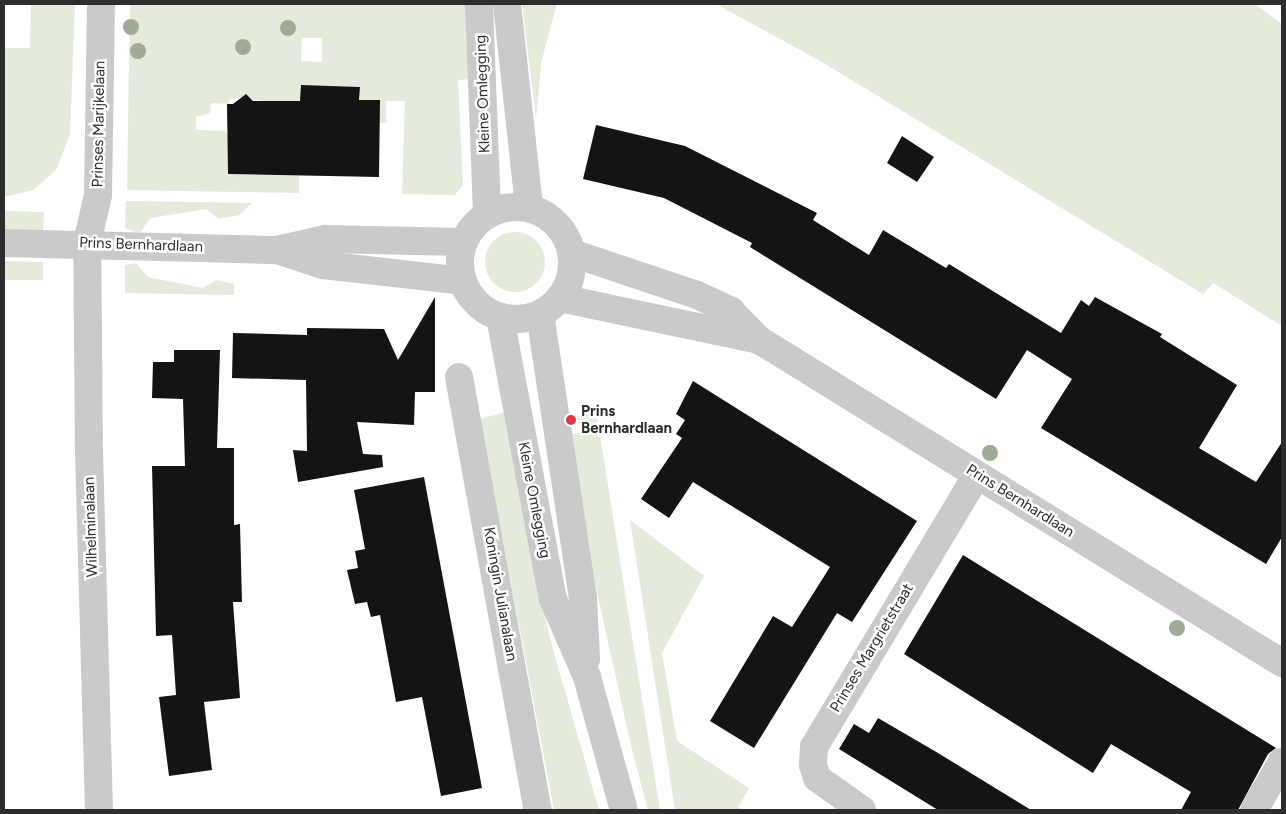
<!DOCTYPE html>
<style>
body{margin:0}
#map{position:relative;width:1286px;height:814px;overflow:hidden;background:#fff;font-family:Figtree,sans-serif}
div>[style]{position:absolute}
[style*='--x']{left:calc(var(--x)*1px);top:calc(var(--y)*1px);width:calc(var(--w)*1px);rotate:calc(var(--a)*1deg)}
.green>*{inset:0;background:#e4eadc}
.round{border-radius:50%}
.building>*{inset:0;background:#141414}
.minor>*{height:28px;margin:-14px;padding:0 14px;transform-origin:14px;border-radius:14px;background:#cacaca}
.minor>.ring{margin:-14px;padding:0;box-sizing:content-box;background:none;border:28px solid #cacaca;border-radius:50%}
.trees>*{width:16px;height:16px;margin:-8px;border-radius:50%;background:#9fab94}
.dots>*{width:14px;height:14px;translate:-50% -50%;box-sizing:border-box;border:2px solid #fff;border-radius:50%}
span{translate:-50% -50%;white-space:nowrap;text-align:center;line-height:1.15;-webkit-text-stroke:5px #fff;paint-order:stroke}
.street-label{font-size:15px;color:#2d2d2d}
.poi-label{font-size:15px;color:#2d2d2d;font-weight:700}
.left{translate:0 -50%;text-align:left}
.frame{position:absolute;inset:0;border:5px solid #2d2d2d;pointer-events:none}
</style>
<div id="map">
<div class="green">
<i style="clip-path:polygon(31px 4px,75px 4px,70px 134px,57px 168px,44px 181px,33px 190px,4px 197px,5px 48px,30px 48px)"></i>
<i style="clip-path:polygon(evenodd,130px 4px,466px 4px,470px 79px,458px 80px,463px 185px,455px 195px,402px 194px,405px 101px,386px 101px,386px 123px,310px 122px,308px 176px,299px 175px,299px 193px,127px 190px,130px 4px,302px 38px,322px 38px,322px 62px,301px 61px,302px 38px,130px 4px,333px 86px,360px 87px,359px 108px,333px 86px,130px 4px,242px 97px,261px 101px,263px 175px,228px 174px,228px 134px,225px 131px,196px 130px,196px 117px,210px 113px,211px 103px,229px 104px,229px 100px,242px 97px)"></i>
<i style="clip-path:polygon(522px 4px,557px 4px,541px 63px,536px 119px)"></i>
<i style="clip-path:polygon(716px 4px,1255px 4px,1282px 24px,1282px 326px,1213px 283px,1203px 294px,822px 62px)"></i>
<i style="clip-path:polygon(126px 201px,252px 203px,239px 215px,219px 219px,206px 209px,150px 218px,141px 232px,136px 232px,125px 228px)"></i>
<i style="clip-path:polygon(4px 211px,44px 212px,43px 231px,4px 230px)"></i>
<i class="round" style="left:485px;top:232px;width:60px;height:60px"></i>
<i style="clip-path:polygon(4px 261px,43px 262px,43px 280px,4px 280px)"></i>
<i style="clip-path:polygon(136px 263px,148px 277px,203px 288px,217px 280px,234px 284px,234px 295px,125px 293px,125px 265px)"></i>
<i style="clip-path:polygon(596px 410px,630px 624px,660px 810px,648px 810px,632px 750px,585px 538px,567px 435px,580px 432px,577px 416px)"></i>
<i style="clip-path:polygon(509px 411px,549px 635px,599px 810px,554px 810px,480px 419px)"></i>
<i style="clip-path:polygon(630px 520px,704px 576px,662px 653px,677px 741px,749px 788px,738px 807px,743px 810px,675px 810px)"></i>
</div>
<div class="building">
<i style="clip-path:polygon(301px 85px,360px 87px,359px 100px,380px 100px,379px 177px,228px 174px,227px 104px,233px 104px,246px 94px,253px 101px,300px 101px)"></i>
<i style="clip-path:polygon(596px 125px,685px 146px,817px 213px,813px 220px,869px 255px,883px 230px,946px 268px,949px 264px,1061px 333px,1081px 300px,1089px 306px,1095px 297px,1162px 334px,1160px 337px,1237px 385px,1199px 448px,1256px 482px,1282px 442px,1282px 537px,1266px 564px,1041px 428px,1072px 379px,1027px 350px,996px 399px,750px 247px,752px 243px,664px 198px,583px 179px)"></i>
<i style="clip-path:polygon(902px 136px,934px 157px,917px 182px,887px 163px)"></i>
<i style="clip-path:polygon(435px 297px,435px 392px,415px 392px,414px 425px,357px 422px,363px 454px,382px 455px,383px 467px,298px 482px,293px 450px,307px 451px,306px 380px,232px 378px,233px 333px,307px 335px,307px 328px,384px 329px,398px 360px)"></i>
<i style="clip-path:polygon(174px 350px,220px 350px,217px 448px,234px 448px,234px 525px,240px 524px,242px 602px,233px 602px,240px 698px,204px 702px,212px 770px,169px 776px,159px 697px,176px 695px,172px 635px,156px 636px,152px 466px,185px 466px,183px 399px,152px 398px,153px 362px,174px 362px)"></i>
<i style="clip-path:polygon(693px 381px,917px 521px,852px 622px,837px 613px,754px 748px,710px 721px,773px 616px,792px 627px,830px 567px,693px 482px,669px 518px,641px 499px,682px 438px,676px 434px,685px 420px,676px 414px)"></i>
<i style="clip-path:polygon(424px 477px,482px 788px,441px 796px,422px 697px,396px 702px,380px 615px,371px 617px,367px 602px,355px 604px,347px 570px,358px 568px,355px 551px,365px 549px,354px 490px)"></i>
<i style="clip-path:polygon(963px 555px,1276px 748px,1268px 754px,1238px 810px,1181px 810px,1191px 792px,1111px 744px,1093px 773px,904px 654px)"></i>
<i style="clip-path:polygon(878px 718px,938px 753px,1031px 810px,938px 810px,839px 749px,854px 724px,869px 733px)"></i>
</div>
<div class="minor">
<i style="--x:479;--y:4;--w:210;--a:87.8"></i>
<i style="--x:507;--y:4;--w:205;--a:83.8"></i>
<i class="ring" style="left:460px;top:207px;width:84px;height:84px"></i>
<i style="--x:4;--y:243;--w:273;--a:1.5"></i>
<i style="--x:277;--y:250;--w:50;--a:-12.7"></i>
<i style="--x:326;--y:239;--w:137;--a:1.3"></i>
<i style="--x:277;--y:250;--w:48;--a:18.1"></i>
<i style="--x:323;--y:265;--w:141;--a:6.5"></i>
<i style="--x:572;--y:253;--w:132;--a:18.6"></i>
<i style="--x:697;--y:295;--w:38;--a:25"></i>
<i style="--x:731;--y:311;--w:40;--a:46"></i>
<i style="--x:759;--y:340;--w:615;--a:31.7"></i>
<i style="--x:560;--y:298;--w:203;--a:11.9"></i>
<i style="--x:540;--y:314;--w:286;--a:81.4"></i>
<i style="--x:583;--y:597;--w:62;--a:87.2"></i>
<i style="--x:500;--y:317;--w:287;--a:79.4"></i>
<i style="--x:553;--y:599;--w:85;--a:66.4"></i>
<i style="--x:587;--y:677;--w:138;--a:74.5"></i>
<i style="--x:459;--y:377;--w:440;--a:79.7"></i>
<i style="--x:99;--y:810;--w:358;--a:-91.6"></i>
<i style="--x:89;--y:452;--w:209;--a:-90.5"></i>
<i style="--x:87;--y:243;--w:49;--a:-77.1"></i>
<i style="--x:98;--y:195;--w:191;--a:-89.1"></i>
<i style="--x:862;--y:810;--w:55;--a:-144.6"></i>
<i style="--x:817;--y:778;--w:14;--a:-107"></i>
<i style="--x:813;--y:765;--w:18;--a:-87"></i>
<i style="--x:814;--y:747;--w:317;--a:-59.1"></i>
<i style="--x:1254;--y:810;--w:56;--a:-59.7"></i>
</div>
<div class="trees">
<i style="left:131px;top:27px"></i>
<i style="left:288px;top:28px"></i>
<i style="left:243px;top:47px"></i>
<i style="left:138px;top:51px"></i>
<i style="left:990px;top:453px"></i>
<i style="left:1177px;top:628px"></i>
</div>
<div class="dots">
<i style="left:571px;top:420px;background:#dd3746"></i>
</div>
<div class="street-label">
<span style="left:483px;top:94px;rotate:-92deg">Kleine Omlegging</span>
<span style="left:99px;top:124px;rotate:-89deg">Prinses Marijkelaan</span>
<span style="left:141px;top:245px;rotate:2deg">Prins Bernhardlaan</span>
<span style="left:534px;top:500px;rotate:79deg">Kleine Omlegging</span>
<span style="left:1020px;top:501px;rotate:32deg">Prins Bernhardlaan</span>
<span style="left:91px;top:527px;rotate:-92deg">Wilhelminalaan</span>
<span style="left:500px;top:594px;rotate:80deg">Koningin Julianalaan</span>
<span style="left:872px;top:648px;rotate:-59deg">Prinses Margrietstraat</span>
</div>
<div class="poi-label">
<span class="left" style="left:581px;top:420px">Prins<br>Bernhardlaan</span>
</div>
<div class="frame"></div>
</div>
